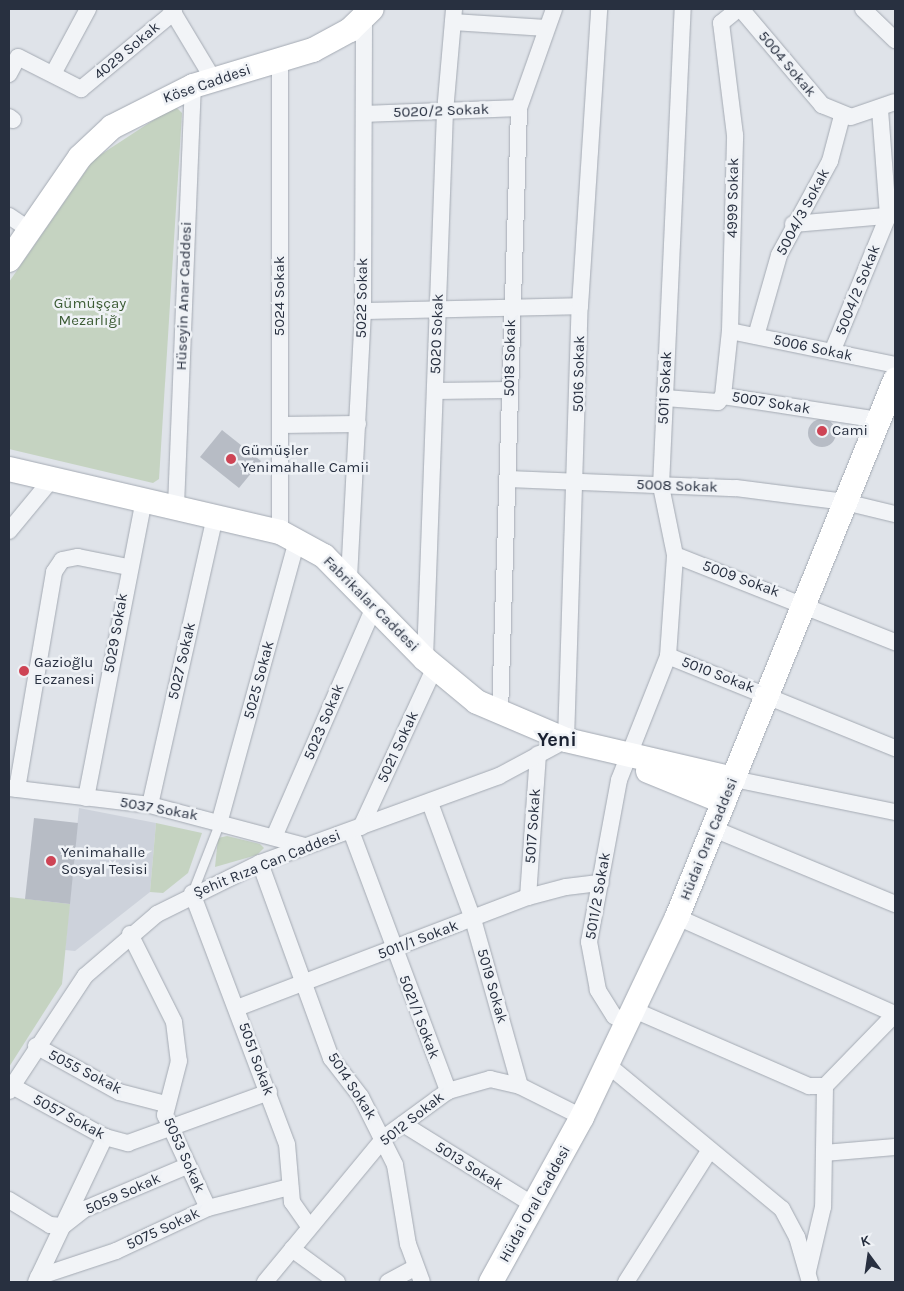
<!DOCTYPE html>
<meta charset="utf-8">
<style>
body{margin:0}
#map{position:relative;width:904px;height:1291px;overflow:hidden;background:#dfe3e9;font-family:Karla,sans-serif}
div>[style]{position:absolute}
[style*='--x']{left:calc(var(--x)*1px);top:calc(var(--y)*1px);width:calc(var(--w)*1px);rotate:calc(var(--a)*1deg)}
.built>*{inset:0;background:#cdd2db}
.green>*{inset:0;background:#c5d3c1}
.building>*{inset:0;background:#b7bcc5}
.round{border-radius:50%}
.roads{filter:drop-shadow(0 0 1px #a4aab3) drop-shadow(0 0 1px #a4aab3)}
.lane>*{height:9px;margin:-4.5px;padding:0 4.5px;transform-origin:4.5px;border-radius:4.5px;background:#f2f4f7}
.street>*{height:16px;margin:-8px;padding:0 8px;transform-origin:8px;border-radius:8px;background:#f2f4f7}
.secondary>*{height:24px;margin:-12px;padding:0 12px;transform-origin:12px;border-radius:12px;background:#fff}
.dots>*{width:14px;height:14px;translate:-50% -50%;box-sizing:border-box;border:2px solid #eff2f6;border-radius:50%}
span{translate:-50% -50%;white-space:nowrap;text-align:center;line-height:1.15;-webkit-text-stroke:5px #eff2f6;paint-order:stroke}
.street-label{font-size:15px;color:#283040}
.park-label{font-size:15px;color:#3c5c35}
.poi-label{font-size:15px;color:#283040}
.left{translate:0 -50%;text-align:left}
.district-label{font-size:20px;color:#1a2131;font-weight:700}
.frame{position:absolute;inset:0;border:10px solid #283040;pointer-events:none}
.north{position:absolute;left:844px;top:1231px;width:50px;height:50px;-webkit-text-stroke:4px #eff2f6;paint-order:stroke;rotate:346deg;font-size:14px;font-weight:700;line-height:20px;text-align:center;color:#283040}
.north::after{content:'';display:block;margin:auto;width:18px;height:22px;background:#283040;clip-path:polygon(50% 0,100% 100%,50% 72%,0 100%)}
</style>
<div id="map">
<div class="built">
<i style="clip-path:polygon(79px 808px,156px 823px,150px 892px,75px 951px,65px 950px)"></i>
</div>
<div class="green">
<i style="clip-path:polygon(175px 106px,182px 113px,159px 479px,153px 483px,9px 449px,9px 282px,94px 159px)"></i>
<i style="clip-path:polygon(156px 823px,202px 833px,188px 873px,163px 893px,150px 892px)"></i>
<i style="clip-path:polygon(227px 836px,260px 844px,264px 848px,257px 855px,215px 867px,218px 838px)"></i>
<i style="clip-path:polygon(9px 897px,70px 904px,62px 984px,9px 1067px)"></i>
</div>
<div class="building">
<i class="round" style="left:808px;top:419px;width:28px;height:28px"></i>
<i style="clip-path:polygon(222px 430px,261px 461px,239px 488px,200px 457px)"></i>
<i style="clip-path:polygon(34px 818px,78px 823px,70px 904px,25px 899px)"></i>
</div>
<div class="roads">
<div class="lane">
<i style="--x:192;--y:893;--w:77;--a:-68.7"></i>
</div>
<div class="street">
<i style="--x:171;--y:9;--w:82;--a:59"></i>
<i style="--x:741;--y:9;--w:126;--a:49.8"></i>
<i style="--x:822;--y:105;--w:31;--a:22"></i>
<i style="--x:851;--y:117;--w:46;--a:-18.8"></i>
<i style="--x:863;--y:9;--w:45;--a:44.1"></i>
<i style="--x:453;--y:22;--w:93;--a:3.7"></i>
<i style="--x:9;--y:74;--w:19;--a:-62"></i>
<i style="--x:18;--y:57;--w:71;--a:26.9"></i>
<i style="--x:81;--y:89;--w:121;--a:-39.6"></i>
<i style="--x:53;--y:74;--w:74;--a:-61.7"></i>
<i style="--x:364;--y:114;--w:155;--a:-2.2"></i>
<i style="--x:9;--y:117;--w:5;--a:37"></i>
<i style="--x:9;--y:216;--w:25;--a:34"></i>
<i style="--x:793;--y:224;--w:102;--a:-5"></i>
<i style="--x:363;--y:311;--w:217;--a:-1.3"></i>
<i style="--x:730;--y:331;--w:168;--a:11.6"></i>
<i style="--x:756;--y:336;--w:84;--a:-74.1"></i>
<i style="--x:779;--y:255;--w:107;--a:-61.5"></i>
<i style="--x:830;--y:161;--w:47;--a:-75.1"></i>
<i style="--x:832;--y:352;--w:147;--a:-67.6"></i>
<i style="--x:888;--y:216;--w:107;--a:-94.3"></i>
<i style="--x:435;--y:391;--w:74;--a:-0.8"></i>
<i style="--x:723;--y:396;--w:65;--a:-83.9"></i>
<i style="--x:730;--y:331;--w:196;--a:-88.5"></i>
<i style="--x:735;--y:135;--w:113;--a:-97.1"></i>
<i style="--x:721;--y:23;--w:22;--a:-39"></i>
<i style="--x:665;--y:398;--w:53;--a:4.3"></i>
<i style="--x:718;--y:402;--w:8;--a:-50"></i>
<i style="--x:723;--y:396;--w:159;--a:8.7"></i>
<i style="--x:280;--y:425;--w:78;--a:-0.7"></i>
<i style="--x:508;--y:479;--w:228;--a:2.3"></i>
<i style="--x:736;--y:488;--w:110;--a:7.3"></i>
<i style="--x:845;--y:502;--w:51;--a:13.5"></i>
<i style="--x:176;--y:506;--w:420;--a:-87.7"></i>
<i style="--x:9;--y:531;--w:67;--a:-50.4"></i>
<i style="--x:280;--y:532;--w:472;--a:-90"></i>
<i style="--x:675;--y:555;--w:237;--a:21.6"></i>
<i style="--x:349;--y:578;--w:267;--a:-87"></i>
<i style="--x:363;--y:311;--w:294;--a:-89.8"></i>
<i style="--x:668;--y:656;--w:245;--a:22.1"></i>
<i style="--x:425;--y:659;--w:547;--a:-87.91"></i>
<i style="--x:445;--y:112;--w:103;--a:-85"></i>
<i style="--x:500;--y:714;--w:606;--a:-88.2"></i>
<i style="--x:519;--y:108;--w:105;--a:-70.5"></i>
<i style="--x:734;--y:779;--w:164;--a:11.6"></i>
<i style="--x:9;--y:788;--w:142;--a:6.9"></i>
<i style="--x:150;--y:805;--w:160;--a:14.8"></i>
<i style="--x:17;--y:789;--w:220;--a:-80.3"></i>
<i style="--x:54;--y:572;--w:14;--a:-56"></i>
<i style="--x:62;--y:560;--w:16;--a:-11"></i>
<i style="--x:78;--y:557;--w:51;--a:11.3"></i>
<i style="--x:86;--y:798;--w:305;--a:-79"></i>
<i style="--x:430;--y:803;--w:124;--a:69.7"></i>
<i style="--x:473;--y:919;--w:173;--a:74.3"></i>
<i style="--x:150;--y:805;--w:296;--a:-77.3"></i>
<i style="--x:220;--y:820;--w:290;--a:-74.6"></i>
<i style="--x:361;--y:827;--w:176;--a:-65.2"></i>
<i style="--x:714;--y:829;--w:196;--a:22.5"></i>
<i style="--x:351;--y:831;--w:278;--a:69.5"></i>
<i style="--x:274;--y:837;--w:251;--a:-66.5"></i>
<i style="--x:260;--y:863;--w:208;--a:70"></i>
<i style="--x:331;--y:1058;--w:49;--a:52.4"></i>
<i style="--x:361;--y:1097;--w:76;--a:63.4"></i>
<i style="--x:395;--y:1165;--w:80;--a:80.7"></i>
<i style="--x:408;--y:1244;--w:40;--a:69.8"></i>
<i style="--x:192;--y:893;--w:268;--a:69.3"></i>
<i style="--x:287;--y:1144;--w:58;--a:85.1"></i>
<i style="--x:292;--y:1202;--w:29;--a:55"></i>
<i style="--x:528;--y:897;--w:143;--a:-86"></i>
<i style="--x:677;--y:917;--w:239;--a:24"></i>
<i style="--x:130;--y:934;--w:98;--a:63.4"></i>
<i style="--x:174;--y:1022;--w:39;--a:83"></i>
<i style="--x:179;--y:1061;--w:56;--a:104.5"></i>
<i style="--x:165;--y:1115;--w:102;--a:65.2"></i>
<i style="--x:237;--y:1008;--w:311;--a:-20.9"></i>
<i style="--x:528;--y:897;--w:39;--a:-15"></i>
<i style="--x:566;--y:887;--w:35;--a:-7"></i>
<i style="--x:634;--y:1010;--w:191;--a:23.5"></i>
<i style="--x:809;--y:1086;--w:16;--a:0"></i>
<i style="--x:825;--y:1086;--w:121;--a:90.9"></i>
<i style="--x:823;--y:1207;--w:66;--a:103.2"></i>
<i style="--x:628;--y:1024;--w:16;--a:-150"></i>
<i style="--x:614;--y:1016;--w:31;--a:-122"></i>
<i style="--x:598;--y:990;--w:49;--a:-100.6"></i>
<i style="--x:589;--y:942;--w:165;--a:-79.5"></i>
<i style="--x:619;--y:780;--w:133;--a:-68.4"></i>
<i style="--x:668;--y:656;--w:101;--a:-86"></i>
<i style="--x:675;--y:555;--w:70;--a:-101.5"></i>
<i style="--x:661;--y:486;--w:478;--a:-87.4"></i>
<i style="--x:36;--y:1046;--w:95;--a:29"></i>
<i style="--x:119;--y:1092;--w:48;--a:14.6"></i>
<i style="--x:608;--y:1065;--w:226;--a:39.6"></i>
<i style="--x:782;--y:1209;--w:32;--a:62"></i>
<i style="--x:797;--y:1237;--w:47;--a:73.9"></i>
<i style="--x:12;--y:1086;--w:106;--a:28.7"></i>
<i style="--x:105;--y:1137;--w:24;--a:15"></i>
<i style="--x:128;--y:1143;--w:150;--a:-19.9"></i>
<i style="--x:825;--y:1086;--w:100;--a:-45.8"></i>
<i style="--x:9;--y:1091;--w:138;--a:-56.5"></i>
<i style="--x:85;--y:976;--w:95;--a:-40.7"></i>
<i style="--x:157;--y:914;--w:115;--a:-26.3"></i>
<i style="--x:260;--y:863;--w:254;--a:-20"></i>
<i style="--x:499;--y:776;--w:76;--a:-28.2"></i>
<i style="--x:566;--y:740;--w:434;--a:-88.2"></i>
<i style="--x:580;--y:306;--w:298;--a:-86.3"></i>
<i style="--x:403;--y:1124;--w:155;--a:31.8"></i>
<i style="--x:824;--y:1153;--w:71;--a:-4.8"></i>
<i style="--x:9;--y:1200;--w:48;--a:31.4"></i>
<i style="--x:50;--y:1225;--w:13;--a:4"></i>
<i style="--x:63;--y:1226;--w:28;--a:-38"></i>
<i style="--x:85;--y:1209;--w:111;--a:-22.9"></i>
<i style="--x:292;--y:1249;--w:56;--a:36.3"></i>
<i style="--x:38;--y:1277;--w:82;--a:-18.4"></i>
<i style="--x:116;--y:1251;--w:102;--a:-25.1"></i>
<i style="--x:208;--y:1208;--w:85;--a:-14.4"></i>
<i style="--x:36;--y:1282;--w:161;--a:-64.6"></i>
<i style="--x:265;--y:1282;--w:188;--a:-50.4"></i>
<i style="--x:385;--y:1137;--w:78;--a:-36.1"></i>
<i style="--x:448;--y:1091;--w:44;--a:-15.9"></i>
<i style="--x:490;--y:1079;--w:31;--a:13"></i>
<i style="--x:520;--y:1086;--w:69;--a:26.6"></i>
<i style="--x:388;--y:1282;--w:30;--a:-28"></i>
<i style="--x:626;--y:1282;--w:155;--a:-57.6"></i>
</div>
<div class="secondary">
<i style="--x:9;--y:260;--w:125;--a:-55.4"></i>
<i style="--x:80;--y:157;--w:44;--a:-43.2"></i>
<i style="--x:112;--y:127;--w:91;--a:-26.8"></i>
<i style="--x:193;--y:86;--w:125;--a:-16.7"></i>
<i style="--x:313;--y:50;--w:42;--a:-28.4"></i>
<i style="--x:350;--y:30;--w:30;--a:-44"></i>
<i style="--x:9;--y:469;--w:278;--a:13.1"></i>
<i style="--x:280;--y:532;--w:50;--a:28.6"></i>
<i style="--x:324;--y:556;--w:144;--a:45.6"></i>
<i style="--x:425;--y:659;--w:67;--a:39.6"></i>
<i style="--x:477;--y:702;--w:97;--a:23.1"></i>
<i style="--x:566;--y:740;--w:172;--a:13.1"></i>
<i style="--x:648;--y:771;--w:82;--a:22.2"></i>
<i style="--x:491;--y:1282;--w:188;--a:-61.1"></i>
<i style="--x:582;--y:1117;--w:221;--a:-64.6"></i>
<i style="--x:677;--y:917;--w:580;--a:-67.9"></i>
</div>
</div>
<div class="dots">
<i style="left:822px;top:431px;background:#ce4455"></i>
<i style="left:231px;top:459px;background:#ce4455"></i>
<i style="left:24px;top:671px;background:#ce4455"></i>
<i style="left:51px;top:861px;background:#ce4455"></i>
</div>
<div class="street-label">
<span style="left:127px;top:51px;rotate:-40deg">4029 Sokak</span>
<span style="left:787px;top:64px;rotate:50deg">5004 Sokak</span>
<span style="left:207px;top:84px;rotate:-19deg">Köse Caddesi</span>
<span style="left:441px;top:111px;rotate:-2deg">5020/2 Sokak</span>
<span style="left:733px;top:198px;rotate:-89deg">4999 Sokak</span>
<span style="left:803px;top:212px;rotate:-62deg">5004/3 Sokak</span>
<span style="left:858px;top:290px;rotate:-68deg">5004/2 Sokak</span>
<span style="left:184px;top:296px;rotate:-88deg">Hüseyin Anar Caddesi</span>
<span style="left:280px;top:296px;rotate:-90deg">5024 Sokak</span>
<span style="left:362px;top:298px;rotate:-89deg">5022 Sokak</span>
<span style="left:437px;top:334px;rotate:-88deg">5020 Sokak</span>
<span style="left:813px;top:348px;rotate:12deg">5006 Sokak</span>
<span style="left:510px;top:358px;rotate:-89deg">5018 Sokak</span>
<span style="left:579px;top:374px;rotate:-89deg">5016 Sokak</span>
<span style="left:665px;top:388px;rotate:-87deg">5011 Sokak</span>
<span style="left:771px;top:403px;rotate:9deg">5007 Sokak</span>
<span style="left:677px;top:486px;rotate:2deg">5008 Sokak</span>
<span style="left:741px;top:579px;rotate:20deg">5009 Sokak</span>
<span style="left:371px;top:604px;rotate:45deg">Fabrikalar Caddesi</span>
<span style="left:116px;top:633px;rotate:-80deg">5029 Sokak</span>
<span style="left:182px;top:661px;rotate:-77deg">5027 Sokak</span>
<span style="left:718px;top:675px;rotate:21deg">5010 Sokak</span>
<span style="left:259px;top:680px;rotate:-75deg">5025 Sokak</span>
<span style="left:324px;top:722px;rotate:-67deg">5023 Sokak</span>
<span style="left:398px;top:747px;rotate:-65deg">5021 Sokak</span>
<span style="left:159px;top:809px;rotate:10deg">5037 Sokak</span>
<span style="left:533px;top:826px;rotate:-86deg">5017 Sokak</span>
<span style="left:709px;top:839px;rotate:-68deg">Hüdai Oral Caddesi</span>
<span style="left:267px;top:864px;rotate:-22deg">Şehit Rıza Can Caddesi</span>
<span style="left:598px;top:896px;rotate:-80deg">5011/2 Sokak</span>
<span style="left:418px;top:940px;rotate:-21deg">5011/1 Sokak</span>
<span style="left:492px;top:986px;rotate:74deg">5019 Sokak</span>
<span style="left:419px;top:1017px;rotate:69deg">5021/1 Sokak</span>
<span style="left:256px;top:1059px;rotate:70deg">5051 Sokak</span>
<span style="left:85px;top:1072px;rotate:27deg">5055 Sokak</span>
<span style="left:352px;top:1086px;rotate:57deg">5014 Sokak</span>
<span style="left:69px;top:1117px;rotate:28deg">5057 Sokak</span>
<span style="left:412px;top:1119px;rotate:-38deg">5012 Sokak</span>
<span style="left:184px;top:1155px;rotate:66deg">5053 Sokak</span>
<span style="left:469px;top:1166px;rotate:32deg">5013 Sokak</span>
<span style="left:123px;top:1194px;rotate:-24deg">5059 Sokak</span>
<span style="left:535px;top:1204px;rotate:-61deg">Hüdai Oral Caddesi</span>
<span style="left:163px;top:1229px;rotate:-25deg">5075 Sokak</span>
</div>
<div class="park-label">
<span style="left:90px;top:312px">Gümüşçay<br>Mezarlığı</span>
</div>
<div class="poi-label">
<span class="left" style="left:832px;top:431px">Cami</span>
<span class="left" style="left:241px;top:459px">Gümüşler<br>Yenimahalle Camii</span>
<span class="left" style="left:34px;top:671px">Gazioğlu<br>Eczanesi</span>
<span class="left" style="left:61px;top:861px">Yenimahalle<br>Sosyal Tesisi</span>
</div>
<div class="district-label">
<span style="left:557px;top:739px">Yeni</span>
</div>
<div class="frame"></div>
<div class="north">K</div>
</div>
